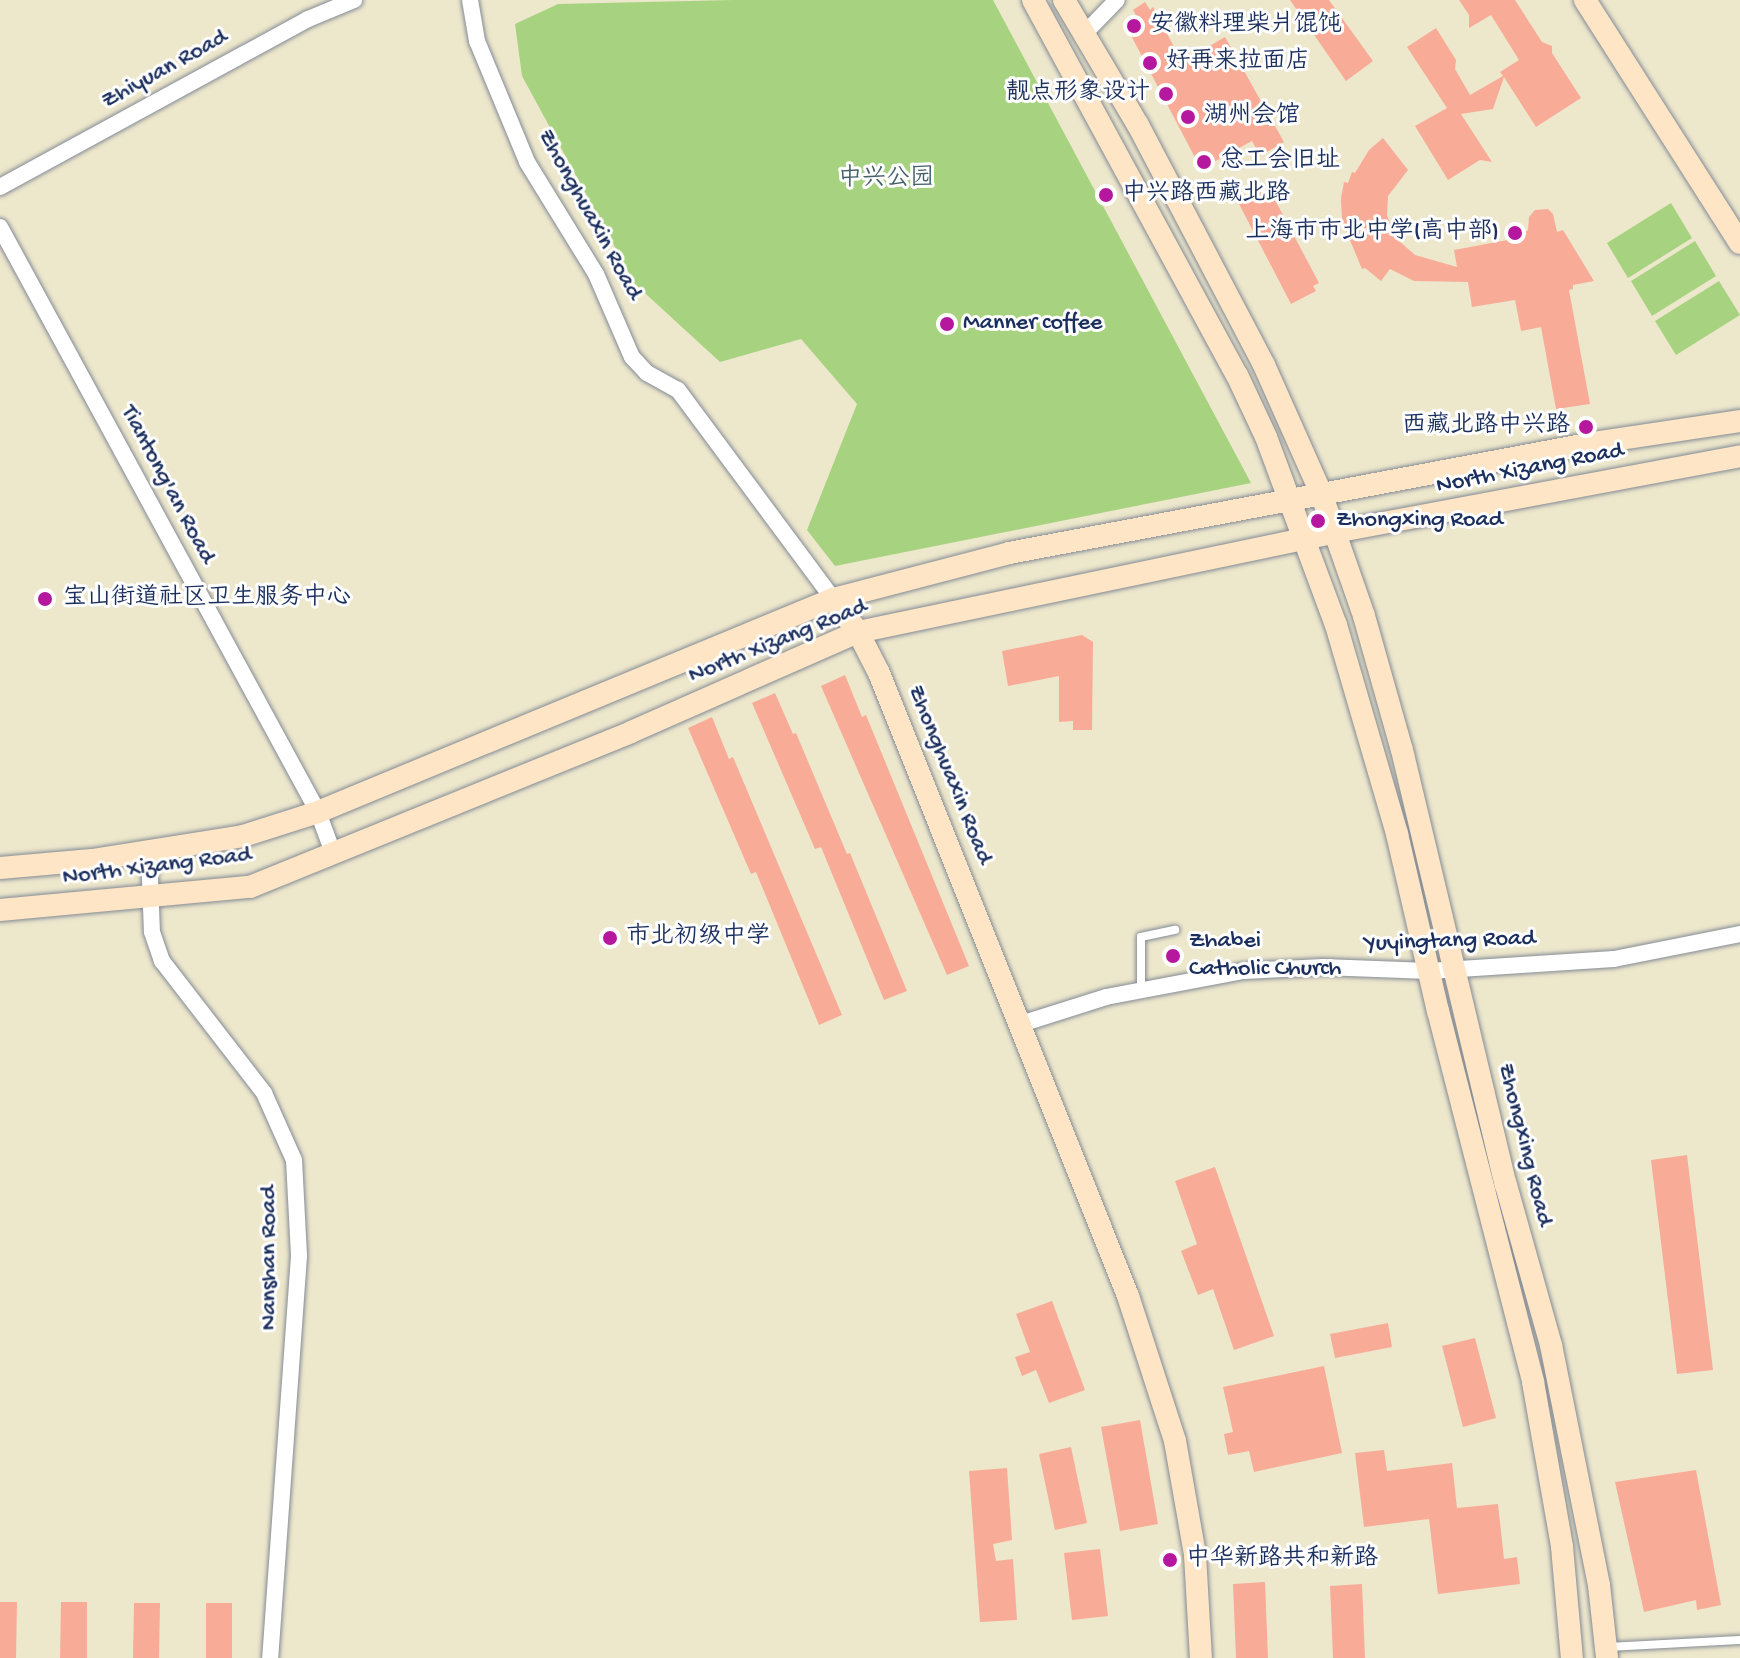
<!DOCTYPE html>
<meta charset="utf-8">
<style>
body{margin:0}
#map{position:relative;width:1740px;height:1658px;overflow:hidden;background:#ede7cc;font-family:"Gochi Hand","LXGW WenKai TC",sans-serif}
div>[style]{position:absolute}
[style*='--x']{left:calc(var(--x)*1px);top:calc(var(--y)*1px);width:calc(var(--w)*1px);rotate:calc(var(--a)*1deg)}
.green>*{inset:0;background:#a7d380}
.building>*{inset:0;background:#f8ac97}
.roads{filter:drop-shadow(0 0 2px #848b95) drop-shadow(0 0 2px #848b95)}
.lane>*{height:8px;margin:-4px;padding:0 4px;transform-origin:4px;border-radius:4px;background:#fff}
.street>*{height:16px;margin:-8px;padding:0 8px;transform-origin:8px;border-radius:8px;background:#fff}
.secondary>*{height:22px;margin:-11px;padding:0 11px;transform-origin:11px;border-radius:11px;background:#fde5c5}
.dots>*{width:22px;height:22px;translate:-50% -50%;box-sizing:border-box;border:4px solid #fff;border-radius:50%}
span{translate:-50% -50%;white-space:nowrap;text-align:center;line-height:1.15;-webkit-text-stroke:6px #fff;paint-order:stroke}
.poi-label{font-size:24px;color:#1b2f5e}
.left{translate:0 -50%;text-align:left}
.right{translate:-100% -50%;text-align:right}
.street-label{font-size:24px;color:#1b2f5e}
.park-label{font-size:24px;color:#456068}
</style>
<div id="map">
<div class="green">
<i style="clip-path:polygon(733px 0,993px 0,1251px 483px,835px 566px,807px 530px,857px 404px,801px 339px,720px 362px,635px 284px,522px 76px,515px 24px,558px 4px)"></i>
<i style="clip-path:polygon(1671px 203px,1692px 238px,1628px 278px,1607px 243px)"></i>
<i style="clip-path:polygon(1695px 241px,1716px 276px,1652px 316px,1631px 281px)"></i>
<i style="clip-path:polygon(1719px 281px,1740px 315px,1676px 355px,1655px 321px)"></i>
</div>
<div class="building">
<i style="clip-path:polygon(1290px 0,1329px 0,1373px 61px,1346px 81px)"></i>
<i style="clip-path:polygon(1459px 0,1515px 0,1542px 42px,1552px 46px,1552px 53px,1581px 98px,1536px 127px,1504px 77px,1493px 109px,1461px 114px,1492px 162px,1480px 160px,1448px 180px,1415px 126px,1447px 108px,1407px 47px,1436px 28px,1456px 60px,1455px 69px,1470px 95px,1503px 76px,1500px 72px,1519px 60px,1491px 15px,1469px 28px,1469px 15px)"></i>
<i style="clip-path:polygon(1145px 2px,1150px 10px,1153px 7px,1182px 62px,1225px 37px,1284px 142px,1260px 156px,1252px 141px,1201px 169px,1125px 24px,1137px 17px,1133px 10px)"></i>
<i style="clip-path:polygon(1383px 138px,1408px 170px,1388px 196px,1387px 216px,1398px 240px,1415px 255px,1457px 267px,1454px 250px,1513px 239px,1528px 230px,1529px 217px,1535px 210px,1548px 209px,1553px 214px,1557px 232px,1563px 230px,1594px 281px,1573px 285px,1573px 289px,1569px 290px,1590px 404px,1556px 409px,1541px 327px,1521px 331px,1515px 300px,1472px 307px,1468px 282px,1414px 281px,1390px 269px,1381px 281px,1365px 268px,1362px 269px,1342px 221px,1341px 198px,1344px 182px,1348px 183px,1352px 172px,1355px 173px,1369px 150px)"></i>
<i style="clip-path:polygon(1264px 190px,1270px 200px,1274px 198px,1319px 283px,1313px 286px,1316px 291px,1291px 304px,1239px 204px)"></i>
<i style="clip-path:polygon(1082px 635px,1093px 642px,1092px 730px,1073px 730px,1073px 721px,1059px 722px,1059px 676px,1008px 686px,1002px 651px)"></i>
<i style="clip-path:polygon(845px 675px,862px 717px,866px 715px,969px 966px,947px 975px,821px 686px)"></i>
<i style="clip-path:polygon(775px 693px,793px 734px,796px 733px,847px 854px,850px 853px,907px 991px,884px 1000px,821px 847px,815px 849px,752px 703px)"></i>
<i style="clip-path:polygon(712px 717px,729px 759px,733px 757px,842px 1015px,819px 1025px,756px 872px,751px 874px,688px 728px)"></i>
<i style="clip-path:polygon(1687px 1155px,1713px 1370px,1677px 1374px,1651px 1160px)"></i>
<i style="clip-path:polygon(1215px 1167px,1274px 1336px,1234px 1350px,1213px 1289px,1198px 1295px,1181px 1251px,1197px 1244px,1175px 1181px)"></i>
<i style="clip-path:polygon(1052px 1301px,1085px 1390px,1049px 1403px,1036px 1370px,1022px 1376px,1015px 1357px,1030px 1352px,1016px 1314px)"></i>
<i style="clip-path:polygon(1388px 1323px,1392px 1347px,1335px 1358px,1330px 1334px)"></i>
<i style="clip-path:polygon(1475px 1338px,1496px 1418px,1463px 1427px,1442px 1346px)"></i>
<i style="clip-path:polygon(1324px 1366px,1342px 1453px,1254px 1472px,1249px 1451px,1228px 1455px,1224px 1434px,1233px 1432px,1223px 1387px)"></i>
<i style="clip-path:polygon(1140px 1420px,1158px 1524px,1120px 1531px,1101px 1427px)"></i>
<i style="clip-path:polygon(1071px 1447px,1087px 1523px,1055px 1530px,1039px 1454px)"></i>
<i style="clip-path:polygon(1384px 1450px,1387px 1471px,1452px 1463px,1457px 1508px,1498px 1504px,1504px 1559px,1517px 1557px,1520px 1584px,1438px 1594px,1429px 1519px,1364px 1527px,1355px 1453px)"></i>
<i style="clip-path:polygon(1007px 1468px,1012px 1540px,993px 1544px,996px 1561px,1013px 1559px,1017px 1620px,980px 1622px,969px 1471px)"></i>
<i style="clip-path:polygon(1696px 1470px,1721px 1605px,1697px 1610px,1696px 1600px,1644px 1612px,1615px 1482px)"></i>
<i style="clip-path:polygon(1100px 1549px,1108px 1616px,1072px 1620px,1064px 1553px)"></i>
<i style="clip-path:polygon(1265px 1582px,1268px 1658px,1236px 1658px,1233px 1584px)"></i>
<i style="clip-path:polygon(1362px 1584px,1365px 1658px,1333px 1658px,1330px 1586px)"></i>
<i style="clip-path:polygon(0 1602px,17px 1602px,16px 1658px,0 1658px)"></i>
<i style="clip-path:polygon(61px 1602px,87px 1602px,87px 1658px,60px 1658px)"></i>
<i style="clip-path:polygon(134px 1603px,160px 1603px,159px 1658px,133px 1658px)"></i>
<i style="clip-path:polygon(206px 1603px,232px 1603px,232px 1658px,206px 1658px)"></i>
</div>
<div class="roads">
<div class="lane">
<i style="--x:1141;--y:990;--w:53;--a:-90"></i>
<i style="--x:1141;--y:937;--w:35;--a:-12"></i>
<i style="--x:1607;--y:1647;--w:133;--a:-3"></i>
</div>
<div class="street">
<i style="--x:470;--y:0;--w:42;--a:80.3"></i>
<i style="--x:477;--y:41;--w:131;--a:67.5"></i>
<i style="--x:527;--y:162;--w:132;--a:58.4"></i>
<i style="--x:596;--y:274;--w:90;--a:66.6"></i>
<i style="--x:632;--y:357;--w:22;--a:47"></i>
<i style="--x:647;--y:373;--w:35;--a:29"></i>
<i style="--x:678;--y:390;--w:260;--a:53.4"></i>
<i style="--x:1084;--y:34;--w:47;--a:-45.9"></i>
<i style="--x:0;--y:187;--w:351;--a:-28.6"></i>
<i style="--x:308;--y:19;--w:50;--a:-22.4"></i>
<i style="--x:0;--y:227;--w:666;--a:61.47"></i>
<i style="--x:318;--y:812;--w:44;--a:69.9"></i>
<i style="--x:149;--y:852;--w:80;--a:87.9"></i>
<i style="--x:152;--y:932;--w:31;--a:71"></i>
<i style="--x:162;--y:961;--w:167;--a:52.3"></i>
<i style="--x:264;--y:1093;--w:73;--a:65.9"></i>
<i style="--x:294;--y:1160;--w:96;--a:87"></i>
<i style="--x:299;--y:1256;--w:403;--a:94.1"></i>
<i style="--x:1021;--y:1024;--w:89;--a:-17.6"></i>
<i style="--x:1106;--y:997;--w:140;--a:-10.7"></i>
<i style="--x:1244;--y:971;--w:79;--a:-2.9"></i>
<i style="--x:1323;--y:967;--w:106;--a:2.2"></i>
<i style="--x:1429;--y:971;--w:185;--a:-3.7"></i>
<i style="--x:1614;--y:959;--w:128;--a:-11.2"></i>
</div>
<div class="secondary">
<i style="--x:1033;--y:0;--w:427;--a:61.5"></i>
<i style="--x:1237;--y:375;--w:68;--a:64.9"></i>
<i style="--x:1266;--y:437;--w:201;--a:69.6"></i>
<i style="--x:1336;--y:625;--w:218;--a:73.7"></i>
<i style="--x:1397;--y:834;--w:182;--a:77"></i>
<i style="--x:1438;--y:1011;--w:383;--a:75.6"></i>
<i style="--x:1533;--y:1382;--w:168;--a:80"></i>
<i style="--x:1562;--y:1547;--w:111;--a:84.9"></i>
<i style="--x:1064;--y:0;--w:145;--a:59.4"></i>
<i style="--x:1138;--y:125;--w:271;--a:62.3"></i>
<i style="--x:1264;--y:365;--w:140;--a:66"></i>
<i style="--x:1321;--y:493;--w:130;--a:70.7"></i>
<i style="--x:1364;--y:616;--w:139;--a:74.2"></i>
<i style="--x:1402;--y:750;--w:447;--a:76.6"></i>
<i style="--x:1506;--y:1185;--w:166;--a:74.3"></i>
<i style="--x:1551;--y:1345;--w:245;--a:78.7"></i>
<i style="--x:1599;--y:1585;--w:73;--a:83.7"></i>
<i style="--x:1585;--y:0;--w:288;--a:57.5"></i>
<i style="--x:833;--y:599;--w:41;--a:52.9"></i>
<i style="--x:858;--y:632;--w:46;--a:62.9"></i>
<i style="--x:879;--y:673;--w:671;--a:68.21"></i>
<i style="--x:1128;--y:1296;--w:152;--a:72"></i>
<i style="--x:1175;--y:1441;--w:116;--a:80"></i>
<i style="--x:1195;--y:1555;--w:103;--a:86.7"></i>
<i style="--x:0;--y:868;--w:92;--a:-5"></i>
<i style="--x:92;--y:860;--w:153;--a:-9"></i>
<i style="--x:243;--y:836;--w:79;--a:-17.7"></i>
<i style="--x:318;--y:812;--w:557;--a:-22.47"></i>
<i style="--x:833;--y:599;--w:182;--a:-14.6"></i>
<i style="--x:1009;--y:553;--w:594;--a:-10.67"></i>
<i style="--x:1593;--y:443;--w:149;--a:-8.5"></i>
<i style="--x:0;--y:910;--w:251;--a:-5.3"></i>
<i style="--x:250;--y:887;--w:411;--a:-22.1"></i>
<i style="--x:631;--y:732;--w:248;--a:-23.8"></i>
<i style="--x:858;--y:632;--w:487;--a:-11.8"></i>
<i style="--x:1335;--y:532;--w:412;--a:-10.6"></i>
</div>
</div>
<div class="dots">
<i style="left:1134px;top:26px;background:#b5179e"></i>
<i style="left:1150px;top:63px;background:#b5179e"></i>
<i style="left:1166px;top:94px;background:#b5179e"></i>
<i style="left:1188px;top:117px;background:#b5179e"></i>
<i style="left:1204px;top:162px;background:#b5179e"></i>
<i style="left:1106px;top:195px;background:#b5179e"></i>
<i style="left:1515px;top:233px;background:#b5179e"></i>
<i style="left:947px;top:324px;background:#b5179e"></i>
<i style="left:1586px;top:427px;background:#b5179e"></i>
<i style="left:1318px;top:521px;background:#b5179e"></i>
<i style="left:45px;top:599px;background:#b5179e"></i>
<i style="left:610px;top:938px;background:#b5179e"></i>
<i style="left:1173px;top:956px;background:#b5179e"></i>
<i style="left:1170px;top:1560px;background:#b5179e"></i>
</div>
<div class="poi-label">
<span class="left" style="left:1150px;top:26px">安徽料理柴爿馄饨</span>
<span class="left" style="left:1166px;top:63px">好再来拉面店</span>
<span class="right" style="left:1150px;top:94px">靓点形象设计</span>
<span class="left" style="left:1204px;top:117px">湖州会馆</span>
<span class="left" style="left:1220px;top:162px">总工会旧址</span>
<span class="left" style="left:1122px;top:195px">中兴路西藏北路</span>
<span class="right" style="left:1499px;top:233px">上海市市北中学(高中部)</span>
<span class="left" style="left:963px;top:324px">Manner coffee</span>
<span class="right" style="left:1570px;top:427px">西藏北路中兴路</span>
<span class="left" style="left:1336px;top:521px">Zhongxing Road</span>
<span class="left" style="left:63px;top:599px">宝山街道社区卫生服务中心</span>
<span class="left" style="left:626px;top:938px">市北初级中学</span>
<span class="left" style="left:1189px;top:956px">Zhabei<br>Catholic Church</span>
<span class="left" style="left:1186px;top:1560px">中华新路共和新路</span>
</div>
<div class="street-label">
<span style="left:165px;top:70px;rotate:-29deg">Zhiyuan Road</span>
<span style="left:589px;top:215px;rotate:61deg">Zhonghuaxin Road</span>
<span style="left:1530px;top:469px;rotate:-11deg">North Xizang Road</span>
<span style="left:167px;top:485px;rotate:62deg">Tiantong'an Road</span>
<span style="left:778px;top:642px;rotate:-22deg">North Xizang Road</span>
<span style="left:949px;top:775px;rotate:68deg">Zhonghuaxin Road</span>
<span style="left:157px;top:867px;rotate:-7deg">North Xizang Road</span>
<span style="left:1450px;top:942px;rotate:-2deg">Yuyingtang Road</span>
<span style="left:1524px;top:1145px;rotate:76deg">Zhongxing Road</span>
<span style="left:270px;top:1258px;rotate:-90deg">Nanshan Road</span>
</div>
<div class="park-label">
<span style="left:886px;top:180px">中兴公园</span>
</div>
</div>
